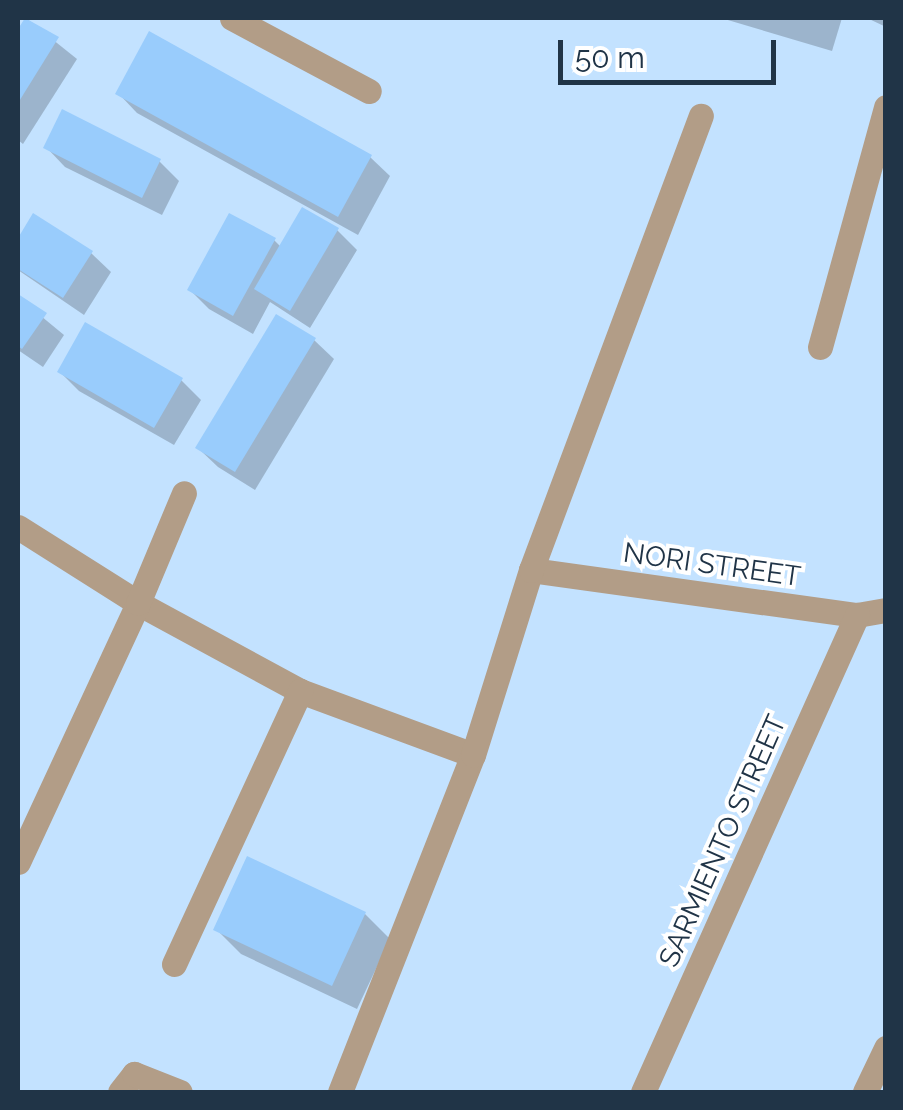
<!DOCTYPE html>
<style>
body{margin:0}
#map{position:relative;width:903px;height:1110px;overflow:hidden;background:#c3e2ff;font-family:Raleway,sans-serif}
div>[style]{position:absolute}
[style*='--x']{left:calc(var(--x)*1px);top:calc(var(--y)*1px);width:calc(var(--w)*1px);rotate:calc(var(--a)*1deg)}
.shadow>*{inset:0;background:#0003}
.building>*{inset:0;background:#99ccfc}
.minor>*{height:25px;margin:-12.5px;padding:0 12.5px;transform-origin:12.5px;border-radius:12.5px;background:#b29d87}
span{translate:-50% -50%;white-space:nowrap;text-align:center;line-height:1.15;-webkit-text-stroke:8px #fff;paint-order:stroke}
.street-label{font-size:28px;color:#203447}
.frame{position:absolute;inset:0;border:20px solid #203447;pointer-events:none}
.scale{position:absolute;left:558px;top:40px;width:218px;height:45px;box-sizing:border-box;border:5px solid #203447;border-top:0;padding-left:12px;font-size:30px;line-height:35px;white-space:nowrap;color:#203447;-webkit-text-stroke:8px #fff;paint-order:stroke}
</style>
<div id="map">
<div class="shadow">
<i style="clip-path:polygon(721px 18px,842px 18px,832px 51px)"></i>
<i style="clip-path:polygon(867px 18px,886px 18px,886px 27px)"></i>
<i style="clip-path:polygon(27px 19px,77px 59px,23px 144px,18px 140px,18px 34px)"></i>
<i style="clip-path:polygon(118px 93px,370px 157px,390px 176px,358px 235px,137px 113px)"></i>
<i style="clip-path:polygon(46px 147px,159px 161px,179px 181px,162px 215px,65px 167px)"></i>
<i style="clip-path:polygon(34px 217px,91px 253px,111px 272px,84px 315px,18px 270px,18px 242px)"></i>
<i style="clip-path:polygon(337px 230px,357px 250px,310px 328px,270px 302px,253px 334px,209px 309px,190px 290px,274px 240px,281px 247px)"></i>
<i style="clip-path:polygon(18px 297px,64px 335px,43px 367px,18px 350px)"></i>
<i style="clip-path:polygon(314px 340px,334px 359px,255px 490px,218px 467px,198px 448px)"></i>
<i style="clip-path:polygon(60px 372px,181px 380px,201px 400px,174px 445px,79px 391px)"></i>
<i style="clip-path:polygon(365px 914px,390px 939px,357px 1009px,241px 954px,216px 929px)"></i>
</div>
<div class="building">
<i style="clip-path:polygon(25px 18px,59px 37px,18px 103px,18px 29px)"></i>
<i style="clip-path:polygon(149px 31px,372px 155px,338px 217px,115px 94px)"></i>
<i style="clip-path:polygon(62px 109px,161px 159px,142px 198px,43px 148px)"></i>
<i style="clip-path:polygon(302px 207px,339px 228px,290px 311px,254px 289px)"></i>
<i style="clip-path:polygon(33px 213px,93px 251px,63px 298px,18px 269px,18px 238px)"></i>
<i style="clip-path:polygon(229px 213px,276px 238px,233px 316px,187px 290px)"></i>
<i style="clip-path:polygon(18px 294px,47px 313px,22px 349px,18px 346px)"></i>
<i style="clip-path:polygon(276px 314px,316px 338px,235px 472px,195px 448px)"></i>
<i style="clip-path:polygon(85px 322px,183px 378px,154px 428px,57px 372px)"></i>
<i style="clip-path:polygon(247px 856px,366px 912px,332px 986px,213px 930px)"></i>
</div>
<div class="minor">
<i style="--x:232;--y:18;--w:155;--a:28.1"></i>
<i style="--x:820;--y:347;--w:249;--a:-74.6"></i>
<i style="--x:18;--y:527;--w:142;--a:32.3"></i>
<i style="--x:138;--y:603;--w:184;--a:28.5"></i>
<i style="--x:300;--y:691;--w:184;--a:20.3"></i>
<i style="--x:531;--y:570;--w:329;--a:7.9"></i>
<i style="--x:857;--y:615;--w:29;--a:-10"></i>
<i style="--x:18;--y:862;--w:285;--a:-65.1"></i>
<i style="--x:138;--y:603;--w:119;--a:-67.3"></i>
<i style="--x:174;--y:964;--w:301;--a:-65.2"></i>
<i style="--x:120;--y:1092;--w:23;--a:-52"></i>
<i style="--x:134;--y:1074;--w:49;--a:21.4"></i>
<i style="--x:340;--y:1092;--w:362;--a:-68.5"></i>
<i style="--x:473;--y:755;--w:194;--a:-72.6"></i>
<i style="--x:531;--y:570;--w:485;--a:-69.5"></i>
<i style="--x:643;--y:1092;--w:523;--a:-65.84"></i>
<i style="--x:865;--y:1092;--w:49;--a:-64.5"></i>
</div>
<div class="street-label">
<span style="left:712px;top:565px;rotate:8deg">NORI STREET</span>
<span style="left:723px;top:841px;rotate:-66deg">SARMIENTO STREET</span>
</div>
<div class="frame"></div>
<div class="scale">50 m</div>
</div>
